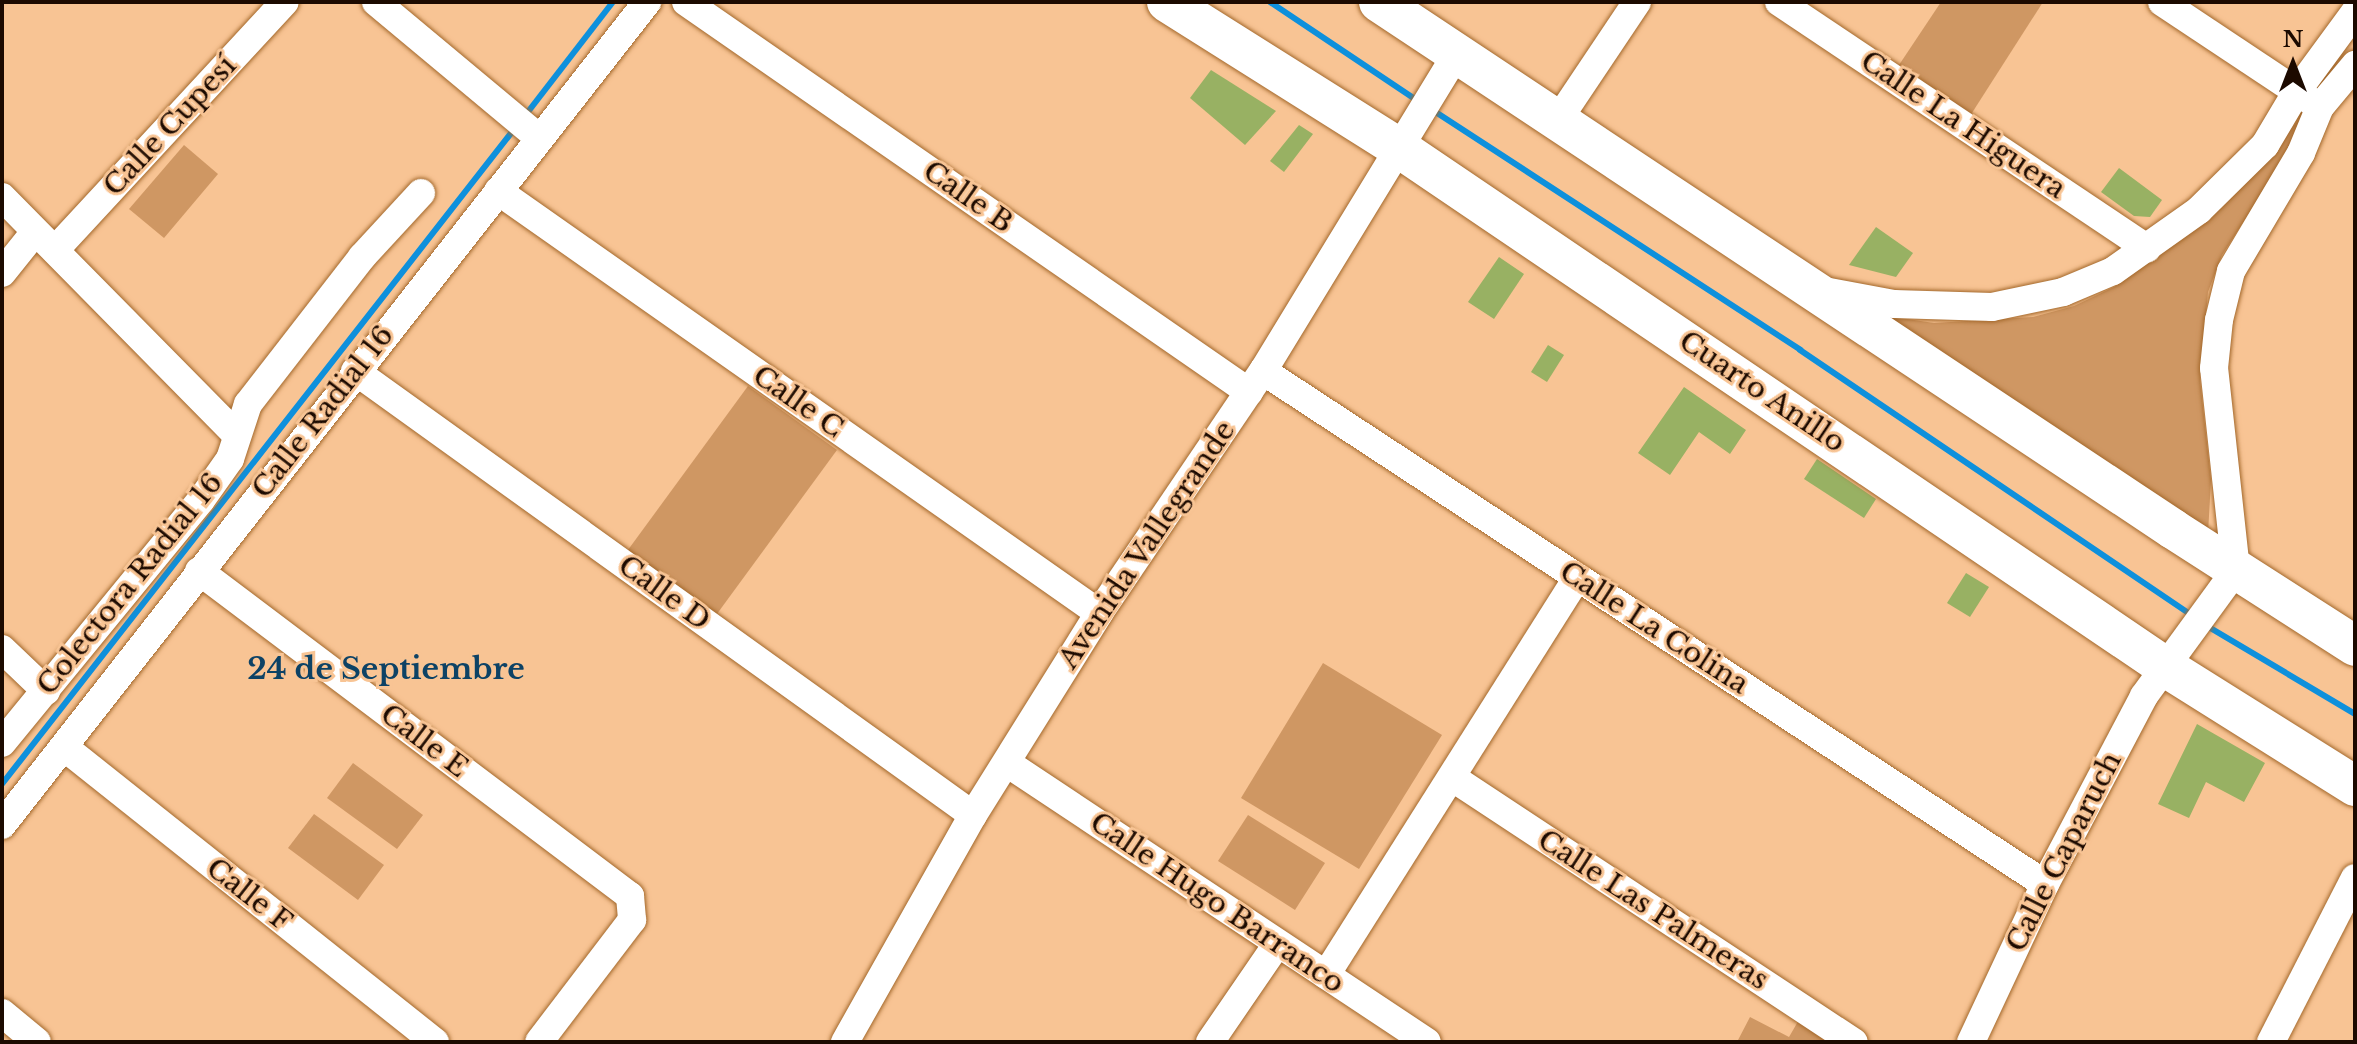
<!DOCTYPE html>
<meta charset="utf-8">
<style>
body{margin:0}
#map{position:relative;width:2357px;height:1044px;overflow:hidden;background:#f8c494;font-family:"Libre Baskerville",serif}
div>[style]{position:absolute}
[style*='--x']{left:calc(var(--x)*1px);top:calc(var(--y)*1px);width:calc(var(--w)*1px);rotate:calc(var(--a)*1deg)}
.green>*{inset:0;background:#cf9763}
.stream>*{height:6px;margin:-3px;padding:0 3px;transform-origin:3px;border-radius:3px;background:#0e90dc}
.building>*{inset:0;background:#98b163}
.roads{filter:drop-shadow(0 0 2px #a3682b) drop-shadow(0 0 2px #a3682b)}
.minor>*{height:28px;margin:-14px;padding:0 14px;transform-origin:14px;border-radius:14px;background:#fff}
.highway>*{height:40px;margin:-20px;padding:0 20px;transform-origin:20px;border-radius:20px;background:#fff}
span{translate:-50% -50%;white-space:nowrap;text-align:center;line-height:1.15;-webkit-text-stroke:6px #f8c494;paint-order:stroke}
.street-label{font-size:28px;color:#1c0a00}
.neighbourhood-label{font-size:30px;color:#0d4265;font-weight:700}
.frame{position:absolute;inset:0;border:4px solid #1c0a00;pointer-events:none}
.north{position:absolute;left:2253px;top:24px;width:80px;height:80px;-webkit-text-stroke:6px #f8c494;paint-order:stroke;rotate:0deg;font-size:22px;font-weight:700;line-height:32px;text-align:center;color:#1c0a00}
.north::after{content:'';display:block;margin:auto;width:28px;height:36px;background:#1c0a00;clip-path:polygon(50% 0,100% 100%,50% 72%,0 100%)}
</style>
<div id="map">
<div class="green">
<i style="clip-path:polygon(1941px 2px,2043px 2px,1970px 116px,1897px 68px)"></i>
<i style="clip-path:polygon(2318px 107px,2222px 255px,2208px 292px,2200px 380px,2211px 480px,2208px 534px,1887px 316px,1934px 323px,2033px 317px,2074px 306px,2114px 287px,2190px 233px,2302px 117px)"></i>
<i style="clip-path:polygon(184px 145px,218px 174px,164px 238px,129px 209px)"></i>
<i style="clip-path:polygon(748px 386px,837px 450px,714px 618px,625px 554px)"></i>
<i style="clip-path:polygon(1323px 663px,1442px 735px,1359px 869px,1241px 798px)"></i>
<i style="clip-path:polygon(353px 763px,423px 815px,397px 849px,327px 798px)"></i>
<i style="clip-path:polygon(314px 814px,384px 865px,358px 900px,288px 848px)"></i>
<i style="clip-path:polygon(1248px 815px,1325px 863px,1295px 910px,1218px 861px)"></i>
<i style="clip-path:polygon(1750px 1017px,1789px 1037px,1800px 1018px,1836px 1042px,1737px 1042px)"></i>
</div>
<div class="stream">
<i style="--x:1270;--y:2;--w:178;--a:33.8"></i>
<i style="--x:1431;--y:109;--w:441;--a:33.1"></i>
<i style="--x:1800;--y:350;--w:476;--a:34.1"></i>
<i style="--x:524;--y:117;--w:145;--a:-52.3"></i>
<i style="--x:2207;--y:626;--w:172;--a:30.7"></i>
<i style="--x:2;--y:784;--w:833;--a:-51.97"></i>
</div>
<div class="building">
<i style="clip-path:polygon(1211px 70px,1276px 111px,1245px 145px,1190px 98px)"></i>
<i style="clip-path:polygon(1299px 125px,1313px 134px,1284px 172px,1270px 161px)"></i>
<i style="clip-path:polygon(2119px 168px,2162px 200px,2150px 217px,2134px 216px,2101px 192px)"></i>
<i style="clip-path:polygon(1876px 227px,1913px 253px,1896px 277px,1849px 265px)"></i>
<i style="clip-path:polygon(1499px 257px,1524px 274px,1494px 319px,1468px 302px)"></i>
<i style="clip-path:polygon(1548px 345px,1564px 355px,1547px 382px,1531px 372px)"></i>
<i style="clip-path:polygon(1684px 387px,1746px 430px,1730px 454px,1699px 432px,1670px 475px,1638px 453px)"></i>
<i style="clip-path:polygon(1817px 459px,1876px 499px,1864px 518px,1804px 479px)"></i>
<i style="clip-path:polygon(1966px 573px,1989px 587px,1970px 617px,1947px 603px)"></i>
<i style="clip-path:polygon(2197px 724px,2265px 763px,2244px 802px,2206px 782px,2189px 818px,2158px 804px)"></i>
</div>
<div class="roads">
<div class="minor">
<i style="--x:376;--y:2;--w:212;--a:39.8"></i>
<i style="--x:686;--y:2;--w:685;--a:34.71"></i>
<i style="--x:1779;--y:2;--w:443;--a:33.8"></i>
<i style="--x:2162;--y:2;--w:179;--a:33.6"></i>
<i style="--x:1558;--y:120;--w:142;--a:-56.2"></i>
<i style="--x:498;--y:191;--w:734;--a:35.08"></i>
<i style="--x:2;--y:197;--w:333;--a:45.4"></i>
<i style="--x:55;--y:250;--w:338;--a:-47.2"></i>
<i style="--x:2;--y:273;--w:51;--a:-51.3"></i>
<i style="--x:1824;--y:291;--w:71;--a:10.5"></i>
<i style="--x:1894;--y:304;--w:98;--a:1.8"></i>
<i style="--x:1992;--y:307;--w:73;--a:-11.9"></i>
<i style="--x:2063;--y:292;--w:54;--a:-22.8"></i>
<i style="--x:2113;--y:271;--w:105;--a:-35.3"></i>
<i style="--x:2199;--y:210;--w:93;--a:-44.6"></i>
<i style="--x:2265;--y:145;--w:63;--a:-59.3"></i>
<i style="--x:2297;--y:91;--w:98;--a:-53.7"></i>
<i style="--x:355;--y:371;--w:761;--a:35.7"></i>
<i style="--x:1263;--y:371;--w:935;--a:33.27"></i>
<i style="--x:199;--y:571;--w:540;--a:37.02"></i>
<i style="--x:630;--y:896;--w:24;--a:85"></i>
<i style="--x:632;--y:920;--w:153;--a:127.3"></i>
<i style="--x:2;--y:649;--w:61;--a:43.7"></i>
<i style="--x:2;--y:743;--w:314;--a:-50.7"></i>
<i style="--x:201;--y:500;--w:50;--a:-54.7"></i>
<i style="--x:230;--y:459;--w:58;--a:-71.9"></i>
<i style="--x:248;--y:404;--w:186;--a:-52.2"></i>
<i style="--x:362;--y:257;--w:87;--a:-47.3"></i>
<i style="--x:64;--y:747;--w:474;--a:38.5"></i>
<i style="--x:1007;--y:763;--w:504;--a:33.6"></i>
<i style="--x:1453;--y:778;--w:480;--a:33.4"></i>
<i style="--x:2;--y:825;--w:1046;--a:-51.91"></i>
<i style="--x:1326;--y:975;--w:470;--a:-57.7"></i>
<i style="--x:2;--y:1013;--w:45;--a:39.6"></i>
<i style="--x:845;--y:1042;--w:261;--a:-60.6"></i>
<i style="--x:973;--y:815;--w:238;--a:-58"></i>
<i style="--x:1099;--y:613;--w:292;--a:-55.9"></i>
<i style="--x:1263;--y:371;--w:373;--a:-58.6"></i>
<i style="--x:1210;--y:1042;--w:119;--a:-55.6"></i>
<i style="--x:1971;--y:1042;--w:174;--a:-64.9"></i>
<i style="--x:2045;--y:884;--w:212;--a:-62.2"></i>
<i style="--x:2144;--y:696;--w:156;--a:-53.9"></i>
<i style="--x:2236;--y:570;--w:203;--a:-96.2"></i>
<i style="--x:2214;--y:368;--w:48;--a:-84.1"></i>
<i style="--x:2219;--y:320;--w:50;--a:-76.2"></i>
<i style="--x:2231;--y:271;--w:137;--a:-59.3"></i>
<i style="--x:2301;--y:153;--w:50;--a:-67.6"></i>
<i style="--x:2320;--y:107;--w:55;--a:-50.2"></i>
<i style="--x:2271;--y:1042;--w:184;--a:-62.9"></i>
</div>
<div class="highway">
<i style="--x:1167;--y:2;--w:274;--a:32.2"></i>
<i style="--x:1399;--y:148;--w:927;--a:34.1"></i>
<i style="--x:2167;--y:668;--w:222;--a:32.1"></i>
<i style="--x:1379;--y:2;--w:953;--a:33.57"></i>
<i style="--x:2173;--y:529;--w:216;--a:32.7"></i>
</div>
</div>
<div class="street-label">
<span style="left:1963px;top:125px;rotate:34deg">Calle La Higuera</span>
<span style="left:170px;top:126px;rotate:-47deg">Calle Cupesí</span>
<span style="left:968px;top:197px;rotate:35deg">Calle B</span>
<span style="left:1762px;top:392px;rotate:34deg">Cuarto Anillo</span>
<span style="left:798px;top:402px;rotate:35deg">Calle C</span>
<span style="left:323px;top:412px;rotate:-52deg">Calle Radial 16</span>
<span style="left:1147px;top:545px;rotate:-56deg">Avenida Vallegrande</span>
<span style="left:130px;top:584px;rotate:-51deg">Colectora Radial 16</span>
<span style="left:664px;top:593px;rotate:36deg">Calle D</span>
<span style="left:1654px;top:628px;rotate:33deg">Calle La Colina</span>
<span style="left:424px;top:741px;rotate:37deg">Calle E</span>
<span style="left:2064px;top:852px;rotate:-63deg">Calle Caparuch</span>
<span style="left:249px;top:895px;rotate:38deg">Calle F</span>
<span style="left:1217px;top:903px;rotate:34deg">Calle Hugo Barranco</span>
<span style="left:1653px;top:910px;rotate:33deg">Calle Las Palmeras</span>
</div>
<div class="neighbourhood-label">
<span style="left:386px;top:669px">24 de Septiembre</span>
</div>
<div class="frame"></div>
<div class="north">N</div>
</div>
